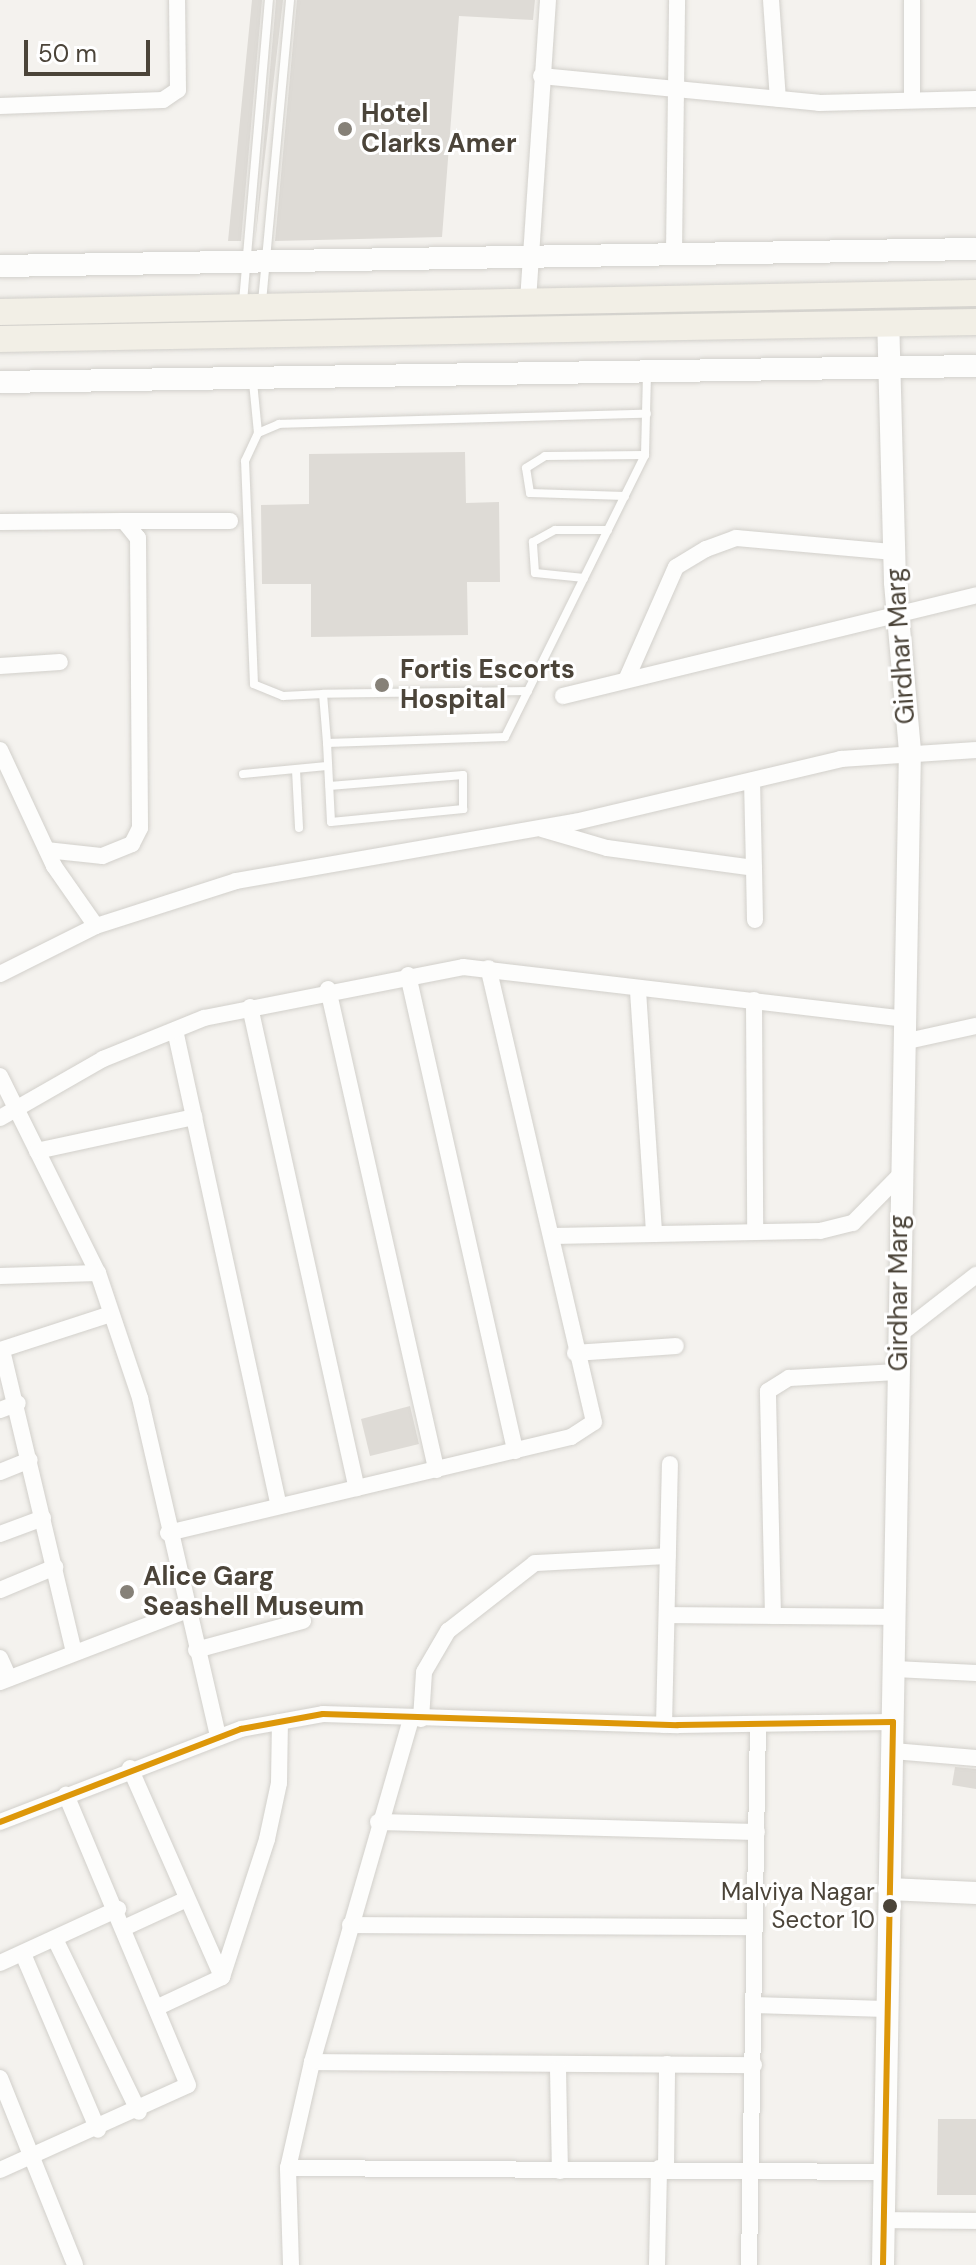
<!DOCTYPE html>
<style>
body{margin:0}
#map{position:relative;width:976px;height:2265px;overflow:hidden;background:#f4f2ee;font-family:"DM Sans",sans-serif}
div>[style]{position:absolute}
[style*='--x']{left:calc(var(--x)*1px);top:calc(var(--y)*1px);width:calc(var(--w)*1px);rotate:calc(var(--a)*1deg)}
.building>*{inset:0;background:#dedbd6}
.roads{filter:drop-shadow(0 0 2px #d2d0cb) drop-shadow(0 0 2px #d2d0cb)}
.service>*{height:8px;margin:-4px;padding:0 4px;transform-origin:4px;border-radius:4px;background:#fdfdfc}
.minor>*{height:16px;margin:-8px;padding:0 8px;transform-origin:8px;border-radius:8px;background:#fdfdfc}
.tertiary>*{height:22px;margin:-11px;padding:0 11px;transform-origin:11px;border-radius:11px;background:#fdfdfc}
.primary>*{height:26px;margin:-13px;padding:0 13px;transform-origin:13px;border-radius:13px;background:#f2efe6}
.bus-1>*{height:6px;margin:-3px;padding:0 3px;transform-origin:3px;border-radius:3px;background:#dd9709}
.dots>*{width:22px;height:22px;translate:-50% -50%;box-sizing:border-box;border:4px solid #fff;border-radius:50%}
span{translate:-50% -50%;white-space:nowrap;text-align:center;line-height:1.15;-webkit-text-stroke:6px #fff;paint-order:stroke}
.bus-label{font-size:24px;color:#4b4439}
.right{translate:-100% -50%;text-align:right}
.poi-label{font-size:26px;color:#4b4439;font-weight:700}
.left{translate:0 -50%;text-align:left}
.street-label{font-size:26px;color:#4b4439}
.scale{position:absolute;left:24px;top:40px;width:126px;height:36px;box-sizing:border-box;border:4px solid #4b4439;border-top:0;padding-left:10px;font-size:24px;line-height:28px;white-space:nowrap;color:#4b4439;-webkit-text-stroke:6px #fff;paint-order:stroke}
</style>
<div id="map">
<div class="building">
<i style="clip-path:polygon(252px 0,262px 0,241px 241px,228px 241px)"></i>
<i style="clip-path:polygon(276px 0,283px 0,255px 242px,276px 1px)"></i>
<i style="clip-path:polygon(297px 0,535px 0,533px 20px,459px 16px,442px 237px,275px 241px)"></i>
<i style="clip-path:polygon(465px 452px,466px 503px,499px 502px,500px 582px,467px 582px,468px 635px,311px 637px,311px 584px,262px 584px,261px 505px,309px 504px,309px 454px)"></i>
<i style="clip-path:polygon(410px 1406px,419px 1444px,370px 1456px,361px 1419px)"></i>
<i style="clip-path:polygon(955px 1767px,976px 1769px,976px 1789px,952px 1785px)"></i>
<i style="clip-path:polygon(938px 2119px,976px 2119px,976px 2195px,937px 2195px)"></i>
</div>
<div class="roads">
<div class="service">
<i style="--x:243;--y:302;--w:303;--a:-85.1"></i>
<i style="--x:262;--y:302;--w:303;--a:-84.7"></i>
<i style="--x:253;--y:382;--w:51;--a:84.4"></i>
<i style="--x:625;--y:496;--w:95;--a:-178.2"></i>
<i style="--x:530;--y:493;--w:25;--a:-99"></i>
<i style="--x:526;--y:468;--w:22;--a:-32"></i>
<i style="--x:545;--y:456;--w:100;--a:-0.6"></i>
<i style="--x:584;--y:578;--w:49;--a:-174.2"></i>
<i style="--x:535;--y:573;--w:31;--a:-94"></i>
<i style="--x:533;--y:542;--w:25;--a:-29"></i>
<i style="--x:555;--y:530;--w:53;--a:0"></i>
<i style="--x:528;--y:691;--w:205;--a:179.2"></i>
<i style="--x:323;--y:694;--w:49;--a:85.3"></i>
<i style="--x:327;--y:743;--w:178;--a:-1.9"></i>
<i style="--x:505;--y:737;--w:315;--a:-63.6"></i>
<i style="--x:645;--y:455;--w:80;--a:-88.6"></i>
<i style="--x:323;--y:694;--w:40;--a:177.1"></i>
<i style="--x:283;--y:696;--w:31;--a:-158"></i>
<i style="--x:254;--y:684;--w:223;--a:-92.3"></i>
<i style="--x:245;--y:461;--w:31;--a:-65"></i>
<i style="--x:258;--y:433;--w:23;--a:-23"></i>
<i style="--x:279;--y:424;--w:368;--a:-1.6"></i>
<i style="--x:327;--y:743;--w:79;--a:87.1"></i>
<i style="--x:331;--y:822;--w:133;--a:-5.6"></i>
<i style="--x:463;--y:809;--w:34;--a:-90"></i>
<i style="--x:463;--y:775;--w:134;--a:175.3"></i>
<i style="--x:296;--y:770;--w:58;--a:87"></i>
<i style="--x:243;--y:774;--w:84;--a:-5.4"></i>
</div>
<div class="minor">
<i style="--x:771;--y:0;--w:99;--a:86"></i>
<i style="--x:912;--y:0;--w:100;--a:90"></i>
<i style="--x:541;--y:76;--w:279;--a:5.5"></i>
<i style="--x:819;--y:103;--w:157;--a:-1.5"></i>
<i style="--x:0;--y:106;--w:163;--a:-2.1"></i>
<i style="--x:163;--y:100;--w:18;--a:-34"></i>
<i style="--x:178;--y:90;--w:90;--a:-90.6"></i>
<i style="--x:674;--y:253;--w:253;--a:-89.3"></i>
<i style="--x:528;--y:301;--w:302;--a:-86.2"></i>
<i style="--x:124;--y:521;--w:106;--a:0"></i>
<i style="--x:0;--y:522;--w:124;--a:-0.5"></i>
<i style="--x:124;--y:521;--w:22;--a:51"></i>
<i style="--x:138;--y:538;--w:290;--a:89.6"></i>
<i style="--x:140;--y:828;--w:18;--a:117"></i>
<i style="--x:132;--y:844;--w:32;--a:158"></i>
<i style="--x:102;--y:856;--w:55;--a:-173.8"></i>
<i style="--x:0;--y:666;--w:60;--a:-3.8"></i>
<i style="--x:627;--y:678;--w:121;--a:-66.2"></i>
<i style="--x:676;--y:567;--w:35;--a:-31"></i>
<i style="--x:706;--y:549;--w:32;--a:-20"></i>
<i style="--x:736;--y:538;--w:159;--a:5.1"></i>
<i style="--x:563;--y:696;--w:425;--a:-13.7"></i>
<i style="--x:0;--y:750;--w:128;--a:65"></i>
<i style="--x:54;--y:866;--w:73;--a:55"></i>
<i style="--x:542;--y:829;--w:68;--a:16.3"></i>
<i style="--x:607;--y:848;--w:148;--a:7.7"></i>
<i style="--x:754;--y:868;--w:87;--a:-91.3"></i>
<i style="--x:754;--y:868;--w:52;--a:88.9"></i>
<i style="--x:0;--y:974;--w:107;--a:-26.6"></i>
<i style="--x:96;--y:926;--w:147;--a:-17.8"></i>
<i style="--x:236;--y:881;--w:344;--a:-9.9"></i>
<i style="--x:575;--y:822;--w:273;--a:-13.3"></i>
<i style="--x:841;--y:759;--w:135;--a:-3.8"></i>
<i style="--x:408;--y:975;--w:488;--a:77.3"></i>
<i style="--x:328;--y:989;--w:493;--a:77.3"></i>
<i style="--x:638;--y:991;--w:242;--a:86.2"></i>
<i style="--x:754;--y:1000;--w:229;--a:89.7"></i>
<i style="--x:250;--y:1007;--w:493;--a:77.5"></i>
<i style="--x:175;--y:1030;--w:487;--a:77.7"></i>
<i style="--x:903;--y:1042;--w:75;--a:-12.4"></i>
<i style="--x:0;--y:1076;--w:220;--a:63.6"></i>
<i style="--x:98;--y:1273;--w:132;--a:71.4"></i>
<i style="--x:140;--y:1398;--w:348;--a:77"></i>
<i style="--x:0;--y:1118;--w:119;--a:-29.8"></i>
<i style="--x:103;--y:1059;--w:109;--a:-22.1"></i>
<i style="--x:204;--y:1018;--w:264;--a:-11.1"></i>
<i style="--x:463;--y:967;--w:444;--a:6.7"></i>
<i style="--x:37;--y:1151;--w:161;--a:-12.2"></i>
<i style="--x:553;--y:1236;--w:267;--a:-1.1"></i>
<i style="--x:820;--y:1231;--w:34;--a:-14"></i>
<i style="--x:853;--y:1223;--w:67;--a:-45.6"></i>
<i style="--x:0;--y:1276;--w:98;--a:-1.8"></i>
<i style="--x:899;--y:1335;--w:98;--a:-37.9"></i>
<i style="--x:0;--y:1350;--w:117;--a:-18"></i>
<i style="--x:2;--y:1350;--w:310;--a:76.6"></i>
<i style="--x:575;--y:1353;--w:101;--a:-4"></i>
<i style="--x:0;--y:1410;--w:19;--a:-21"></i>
<i style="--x:0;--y:1472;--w:32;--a:-22"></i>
<i style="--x:168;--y:1533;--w:414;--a:-13.4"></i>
<i style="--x:571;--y:1437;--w:27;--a:-33"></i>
<i style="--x:594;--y:1422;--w:466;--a:-103.1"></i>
<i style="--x:0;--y:1534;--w:46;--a:-20.4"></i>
<i style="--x:0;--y:1590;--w:60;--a:-22.7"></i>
<i style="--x:667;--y:1615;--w:229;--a:0.5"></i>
<i style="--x:773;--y:1616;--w:225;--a:-91.3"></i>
<i style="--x:768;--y:1391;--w:25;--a:-32"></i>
<i style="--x:789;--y:1378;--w:109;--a:-3.2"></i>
<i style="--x:196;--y:1650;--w:111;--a:-15.2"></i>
<i style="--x:0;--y:1658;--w:22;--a:66"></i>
<i style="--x:895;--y:1669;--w:81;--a:2.8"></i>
<i style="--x:0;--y:1682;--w:198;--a:-21"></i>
<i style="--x:421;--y:1719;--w:47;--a:-86.3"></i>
<i style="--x:424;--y:1672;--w:48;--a:-59.7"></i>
<i style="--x:448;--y:1631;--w:110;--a:-38"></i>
<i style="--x:535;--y:1563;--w:133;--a:-3"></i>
<i style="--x:664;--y:1725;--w:261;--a:-88.7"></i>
<i style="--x:893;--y:1751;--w:83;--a:4.8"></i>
<i style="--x:130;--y:1768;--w:228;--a:66.2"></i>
<i style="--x:0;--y:1822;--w:258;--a:-21.1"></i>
<i style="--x:241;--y:1729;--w:83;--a:-10.4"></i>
<i style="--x:323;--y:1714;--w:355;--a:1.8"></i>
<i style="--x:678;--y:1725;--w:215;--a:-0.8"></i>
<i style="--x:378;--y:1822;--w:379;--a:1.5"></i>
<i style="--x:350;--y:1925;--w:405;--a:0.3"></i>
<i style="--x:126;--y:1927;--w:67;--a:-24.7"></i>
<i style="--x:55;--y:1939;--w:192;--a:64.1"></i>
<i style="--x:23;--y:1954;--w:191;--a:66.9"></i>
<i style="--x:0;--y:1963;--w:130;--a:-24.6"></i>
<i style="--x:753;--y:2005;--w:133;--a:1.7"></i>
<i style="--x:158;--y:2007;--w:71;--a:-25.1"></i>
<i style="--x:222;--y:1977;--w:145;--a:-71.9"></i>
<i style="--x:267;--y:1839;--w:57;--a:-77.9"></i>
<i style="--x:279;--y:1783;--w:61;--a:-89.1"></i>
<i style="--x:312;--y:2062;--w:442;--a:0.4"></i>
<i style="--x:558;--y:2069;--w:102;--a:88.9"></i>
<i style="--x:0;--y:2078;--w:201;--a:68.1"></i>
<i style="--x:288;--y:2168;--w:596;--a:0.38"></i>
<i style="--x:666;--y:2168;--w:104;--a:-89.4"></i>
<i style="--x:0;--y:2170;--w:206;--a:-24.3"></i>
<i style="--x:188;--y:2085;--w:315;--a:-112.8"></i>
<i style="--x:883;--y:2220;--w:93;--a:0.6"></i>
<i style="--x:291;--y:2265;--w:97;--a:-91.8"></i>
<i style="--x:288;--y:2168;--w:109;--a:-77.2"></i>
<i style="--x:312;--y:2062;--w:358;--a:-73.9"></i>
<i style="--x:657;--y:2265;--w:97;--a:-88.8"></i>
<i style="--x:749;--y:2265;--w:541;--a:-89.05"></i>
</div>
<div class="tertiary">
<i style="--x:0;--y:266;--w:976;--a:-1"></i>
<i style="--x:0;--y:382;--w:976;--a:-0.94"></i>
<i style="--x:889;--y:1889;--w:87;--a:2.6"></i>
<i style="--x:883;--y:2265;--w:1514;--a:-88.98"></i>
<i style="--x:910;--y:751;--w:170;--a:-95.1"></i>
<i style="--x:895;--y:582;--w:260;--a:-91.5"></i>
</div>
<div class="primary">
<i style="--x:0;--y:312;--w:976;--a:-1.12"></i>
<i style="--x:0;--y:339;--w:976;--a:-1"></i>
</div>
</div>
<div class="bus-1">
<i style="--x:0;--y:1822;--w:258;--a:-21.1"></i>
<i style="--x:241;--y:1729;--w:83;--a:-10.4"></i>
<i style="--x:323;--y:1714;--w:355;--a:1.8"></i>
<i style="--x:678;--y:1725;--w:215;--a:-0.8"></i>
<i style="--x:883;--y:2265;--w:543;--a:-88.94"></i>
</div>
<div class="dots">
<i style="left:345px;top:129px;background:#868178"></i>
<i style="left:382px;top:685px;background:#868178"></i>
<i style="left:127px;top:1592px;background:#868178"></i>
<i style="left:890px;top:1906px;background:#4b4439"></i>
</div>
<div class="bus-label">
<span class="right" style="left:875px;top:1906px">Malviya Nagar<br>Sector 10</span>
</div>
<div class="poi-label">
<span class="left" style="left:361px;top:129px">Hotel<br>Clarks Amer</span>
<span class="left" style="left:400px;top:685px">Fortis Escorts<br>Hospital</span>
<span class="left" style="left:143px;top:1592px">Alice Garg<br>Seashell Museum</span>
</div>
<div class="street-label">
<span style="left:901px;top:646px;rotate:-94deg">Girdhar Marg</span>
<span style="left:899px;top:1293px;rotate:-90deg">Girdhar Marg</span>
</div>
<div class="scale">50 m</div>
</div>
